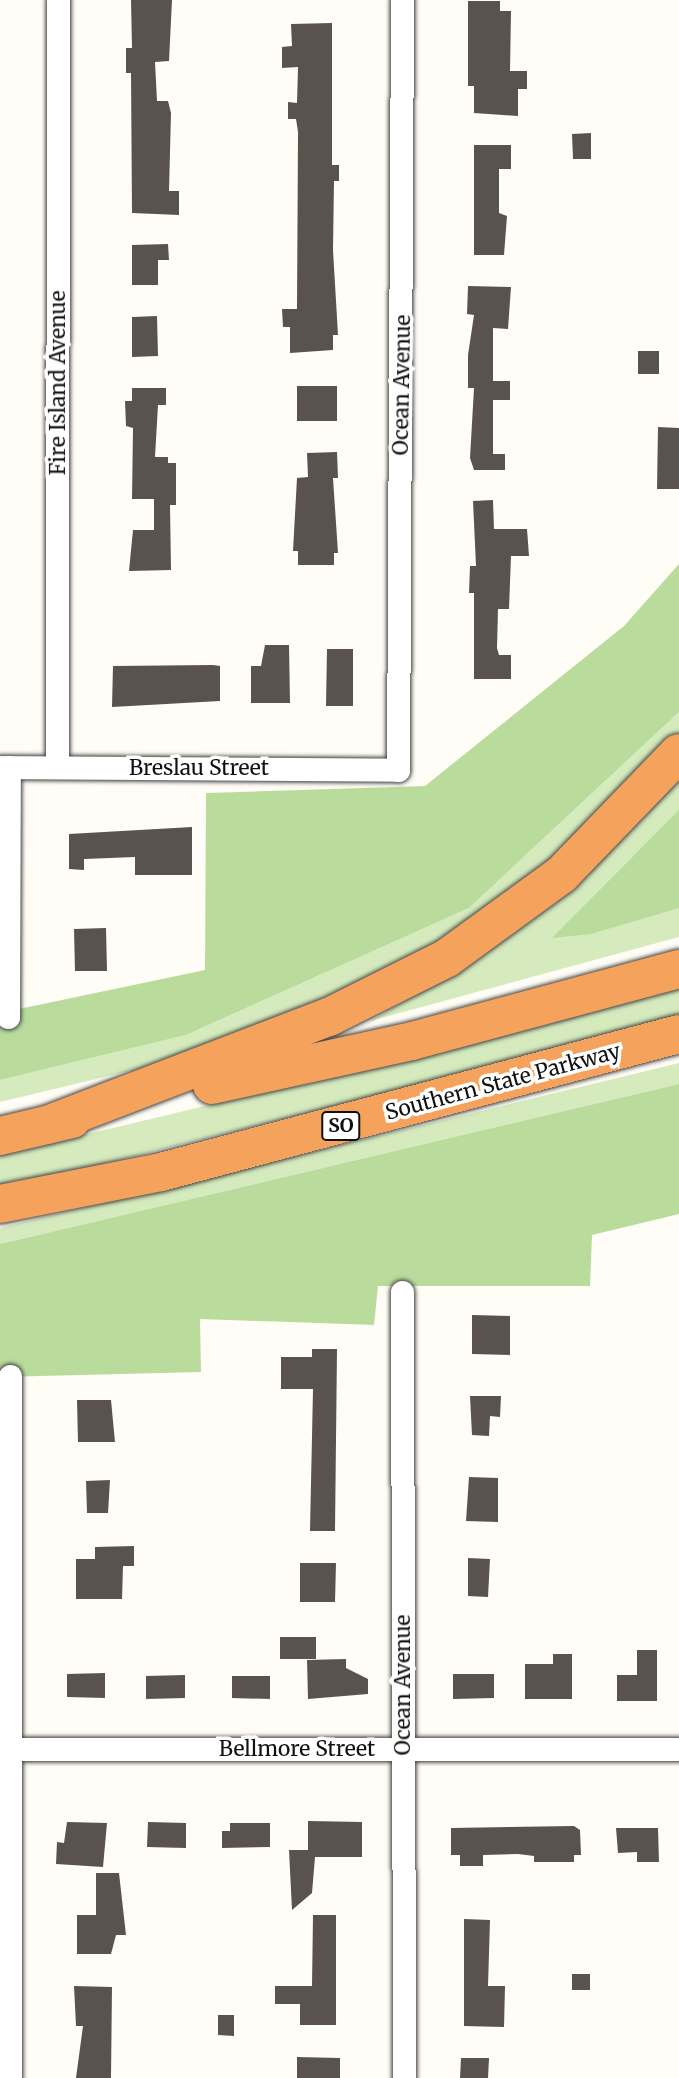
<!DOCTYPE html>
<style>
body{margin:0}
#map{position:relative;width:679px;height:2078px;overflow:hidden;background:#fffdf5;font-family:Merriweather,serif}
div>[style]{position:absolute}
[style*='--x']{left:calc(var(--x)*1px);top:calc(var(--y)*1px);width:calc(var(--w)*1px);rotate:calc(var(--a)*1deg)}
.green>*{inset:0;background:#d5ebbd}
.forest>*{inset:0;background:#b9dc9c}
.building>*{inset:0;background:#5a524d}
.roads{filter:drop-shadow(0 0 2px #444) drop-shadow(0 0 2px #444)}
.minor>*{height:23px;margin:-11.5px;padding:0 11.5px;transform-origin:11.5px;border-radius:11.5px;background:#fff}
.motorway>*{height:38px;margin:-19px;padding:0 19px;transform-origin:19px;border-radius:19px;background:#f5a25d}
span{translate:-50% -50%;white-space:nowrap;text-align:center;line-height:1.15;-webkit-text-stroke:7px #fff;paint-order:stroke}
.shield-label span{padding:2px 5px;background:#fff;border:2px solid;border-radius:5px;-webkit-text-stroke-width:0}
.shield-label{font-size:19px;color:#111;font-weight:700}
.street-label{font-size:21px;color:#111}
</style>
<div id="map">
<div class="green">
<i style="clip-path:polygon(679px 712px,679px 745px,527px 899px,217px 1050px,0 1102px,0 1080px,186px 1035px,469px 908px)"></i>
<i style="clip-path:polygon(679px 772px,679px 937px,370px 1021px,477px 960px,557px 902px)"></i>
<i style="clip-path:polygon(679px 985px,679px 1019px,0 1190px,0 1155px,477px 1041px)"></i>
<i style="clip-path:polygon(679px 1063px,679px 1084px,0 1244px,0 1228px)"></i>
</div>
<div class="forest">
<i style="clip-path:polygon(679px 564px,679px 712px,469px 908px,186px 1035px,0 1080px,0 1013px,205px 970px,206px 793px,425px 786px,624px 626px)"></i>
<i style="clip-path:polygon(679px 810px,679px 908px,591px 934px,552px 938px)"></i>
<i style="clip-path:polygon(679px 1084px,679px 1214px,592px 1235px,590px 1286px,378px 1286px,374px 1325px,200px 1319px,201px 1372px,0 1377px,0 1244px)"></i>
</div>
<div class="building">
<i style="clip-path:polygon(131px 0,172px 0,169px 61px,155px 62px,157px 101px,168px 101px,171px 113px,169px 191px,179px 191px,179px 215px,132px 213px,131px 73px,126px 73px,126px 48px,132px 48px)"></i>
<i style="clip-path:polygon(468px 1px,500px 1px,500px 11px,511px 11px,510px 71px,527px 71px,527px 89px,518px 89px,518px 116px,474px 113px,474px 86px,468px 86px)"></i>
<i style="clip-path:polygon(332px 23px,332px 165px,339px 165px,339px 181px,334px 181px,333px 250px,338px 335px,333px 335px,333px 350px,290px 353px,290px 327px,283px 327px,282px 309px,297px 309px,298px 132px,296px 119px,288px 119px,288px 102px,297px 103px,298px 67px,282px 68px,282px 47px,292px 46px,291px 24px)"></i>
<i style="clip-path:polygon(591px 133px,591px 159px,573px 159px,572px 134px)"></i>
<i style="clip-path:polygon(474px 145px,511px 145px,511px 169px,499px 169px,499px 213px,507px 216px,504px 255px,474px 255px)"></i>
<i style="clip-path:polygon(168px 244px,169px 260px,158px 260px,158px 285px,132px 285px,132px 245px)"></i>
<i style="clip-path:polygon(468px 286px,511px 287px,508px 329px,493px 328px,493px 381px,510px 381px,510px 400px,493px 400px,493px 454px,505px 454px,505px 470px,474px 470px,470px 458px,474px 388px,468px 388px,468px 355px,474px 315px,467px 314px)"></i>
<i style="clip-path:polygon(157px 316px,158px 356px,132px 357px,132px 317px)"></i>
<i style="clip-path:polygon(638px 351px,659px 351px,659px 374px,638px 374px)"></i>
<i style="clip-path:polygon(297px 386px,337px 386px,337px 421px,297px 421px)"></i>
<i style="clip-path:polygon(132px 388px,166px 388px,166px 405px,158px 405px,155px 457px,168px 457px,168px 463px,176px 463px,176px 505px,170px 505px,171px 570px,129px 571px,133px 530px,154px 530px,154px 499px,132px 499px,133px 428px,126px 426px,125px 401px,132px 401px)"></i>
<i style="clip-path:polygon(658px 427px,679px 428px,679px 489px,657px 489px)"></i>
<i style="clip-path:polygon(337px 452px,338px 478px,333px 478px,338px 553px,334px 553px,334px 565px,298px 565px,298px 551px,293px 551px,297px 478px,308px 477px,307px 453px)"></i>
<i style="clip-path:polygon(493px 500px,494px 529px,527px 529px,529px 556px,511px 556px,509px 609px,498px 609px,497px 648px,499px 655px,511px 655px,511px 679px,474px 679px,474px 593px,469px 593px,470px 566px,476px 566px,473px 501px)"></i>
<i style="clip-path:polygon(265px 645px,289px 645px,290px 703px,251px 703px,251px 666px,261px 666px)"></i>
<i style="clip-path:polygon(327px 649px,353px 649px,353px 706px,326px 706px)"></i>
<i style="clip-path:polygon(213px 665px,220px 666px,220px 701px,112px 707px,113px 666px)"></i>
<i style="clip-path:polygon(192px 827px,192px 875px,135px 875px,135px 857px,84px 859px,84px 870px,69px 869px,69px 834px)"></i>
<i style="clip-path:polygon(106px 928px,107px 971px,75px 971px,74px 929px)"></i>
<i style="clip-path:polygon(472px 1315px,510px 1316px,510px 1355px,472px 1354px)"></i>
<i style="clip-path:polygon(312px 1349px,337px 1349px,335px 1531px,310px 1531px,313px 1389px,281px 1389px,281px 1357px,312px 1357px)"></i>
<i style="clip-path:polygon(470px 1396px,501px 1396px,500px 1417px,490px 1416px,489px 1436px,472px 1435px)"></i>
<i style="clip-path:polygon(77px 1400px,111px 1400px,115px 1442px,78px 1442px)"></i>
<i style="clip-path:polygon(469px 1477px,498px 1478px,498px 1522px,466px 1521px)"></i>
<i style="clip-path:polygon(110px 1480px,108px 1513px,87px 1513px,86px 1481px)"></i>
<i style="clip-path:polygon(134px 1546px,134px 1566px,123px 1566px,122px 1599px,76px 1599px,76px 1559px,95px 1559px,95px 1547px)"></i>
<i style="clip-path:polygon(468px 1558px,490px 1559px,488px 1597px,468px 1596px)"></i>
<i style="clip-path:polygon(300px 1563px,336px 1563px,335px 1602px,300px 1602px)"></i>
<i style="clip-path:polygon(280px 1637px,316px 1637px,316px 1659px,280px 1659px)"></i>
<i style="clip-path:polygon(637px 1650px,657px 1650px,657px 1701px,617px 1701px,617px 1675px,637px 1675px)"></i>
<i style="clip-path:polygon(553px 1654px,572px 1654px,572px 1699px,525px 1699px,525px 1664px,553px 1664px)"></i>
<i style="clip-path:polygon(346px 1659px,346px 1668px,368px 1679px,368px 1694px,308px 1699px,307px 1660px)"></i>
<i style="clip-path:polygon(105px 1673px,105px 1698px,67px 1697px,67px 1674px)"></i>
<i style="clip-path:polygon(453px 1674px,494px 1674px,494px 1698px,453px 1699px)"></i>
<i style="clip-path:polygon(185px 1675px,185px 1698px,146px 1699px,146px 1676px)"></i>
<i style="clip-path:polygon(232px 1676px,270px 1676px,270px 1699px,232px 1698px)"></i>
<i style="clip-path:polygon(308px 1821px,362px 1822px,362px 1857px,315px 1857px,312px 1893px,292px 1910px,289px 1850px,308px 1850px)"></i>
<i style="clip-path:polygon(67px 1822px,107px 1823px,103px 1867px,56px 1864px,57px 1842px,64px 1843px)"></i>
<i style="clip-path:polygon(148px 1822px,186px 1823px,186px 1848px,147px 1847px)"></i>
<i style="clip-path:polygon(230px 1823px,270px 1823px,270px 1847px,222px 1848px,222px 1831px,230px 1831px)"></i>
<i style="clip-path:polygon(574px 1826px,580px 1830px,581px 1855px,574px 1855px,574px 1862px,534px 1862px,534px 1856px,518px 1854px,483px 1855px,483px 1866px,460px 1866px,460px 1855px,451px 1855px,451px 1828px)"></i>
<i style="clip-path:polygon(616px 1828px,658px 1828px,659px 1862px,637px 1862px,637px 1852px,618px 1853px)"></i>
<i style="clip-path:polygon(96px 1873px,119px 1873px,126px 1935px,116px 1935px,111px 1954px,77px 1954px,77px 1915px,96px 1915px)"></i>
<i style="clip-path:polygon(313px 1915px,336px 1915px,336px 2025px,300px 2025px,300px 2004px,275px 2004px,275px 1986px,312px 1986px)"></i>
<i style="clip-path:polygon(464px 1919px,490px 1920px,488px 1986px,505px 1986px,504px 2027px,464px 2026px)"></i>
<i style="clip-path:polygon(572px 1974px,590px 1974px,590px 1990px,572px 1990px)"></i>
<i style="clip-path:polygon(74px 1986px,112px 1987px,111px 2078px,76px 2078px,83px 2026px,76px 2026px)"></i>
<i style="clip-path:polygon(218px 2015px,234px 2015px,234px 2036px,218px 2035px)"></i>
<i style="clip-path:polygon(297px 2057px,340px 2058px,340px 2078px,297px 2078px)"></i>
<i style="clip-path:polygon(461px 2058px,489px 2058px,488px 2078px,460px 2078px)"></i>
</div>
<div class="roads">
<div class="minor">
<i style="--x:0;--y:767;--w:398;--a:0.4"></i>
<i style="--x:398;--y:770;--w:770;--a:-89.7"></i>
<i style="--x:57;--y:767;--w:767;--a:-89.93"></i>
<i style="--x:8;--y:1017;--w:250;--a:-89.8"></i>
<i style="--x:402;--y:1292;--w:786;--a:89.85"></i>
<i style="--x:10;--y:1376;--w:702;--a:90"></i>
<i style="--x:0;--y:1749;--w:679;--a:0"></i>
</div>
<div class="motorway">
<i style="--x:212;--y:1085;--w:205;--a:-12.4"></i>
<i style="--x:412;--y:1041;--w:277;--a:-15.1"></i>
<i style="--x:47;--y:1125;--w:302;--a:-21"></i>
<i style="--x:329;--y:1017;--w:132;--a:-26.6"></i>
<i style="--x:447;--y:958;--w:142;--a:-36.1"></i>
<i style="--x:562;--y:874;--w:168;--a:-46"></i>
<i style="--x:0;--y:1136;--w:74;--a:-13.3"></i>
<i style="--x:0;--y:1204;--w:164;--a:-11.2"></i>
<i style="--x:161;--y:1172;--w:536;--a:-14.92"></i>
</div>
</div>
<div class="shield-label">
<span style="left:341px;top:1126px">SO</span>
</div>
<div class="street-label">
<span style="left:58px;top:383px;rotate:-90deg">Fire Island Avenue</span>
<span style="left:402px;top:385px;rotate:-89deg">Ocean Avenue</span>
<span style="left:199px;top:768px">Breslau Street</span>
<span style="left:503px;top:1082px;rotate:-15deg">Southern State Parkway</span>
<span style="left:403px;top:1685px;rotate:-90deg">Ocean Avenue</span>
<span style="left:297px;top:1749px">Bellmore Street</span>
</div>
</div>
